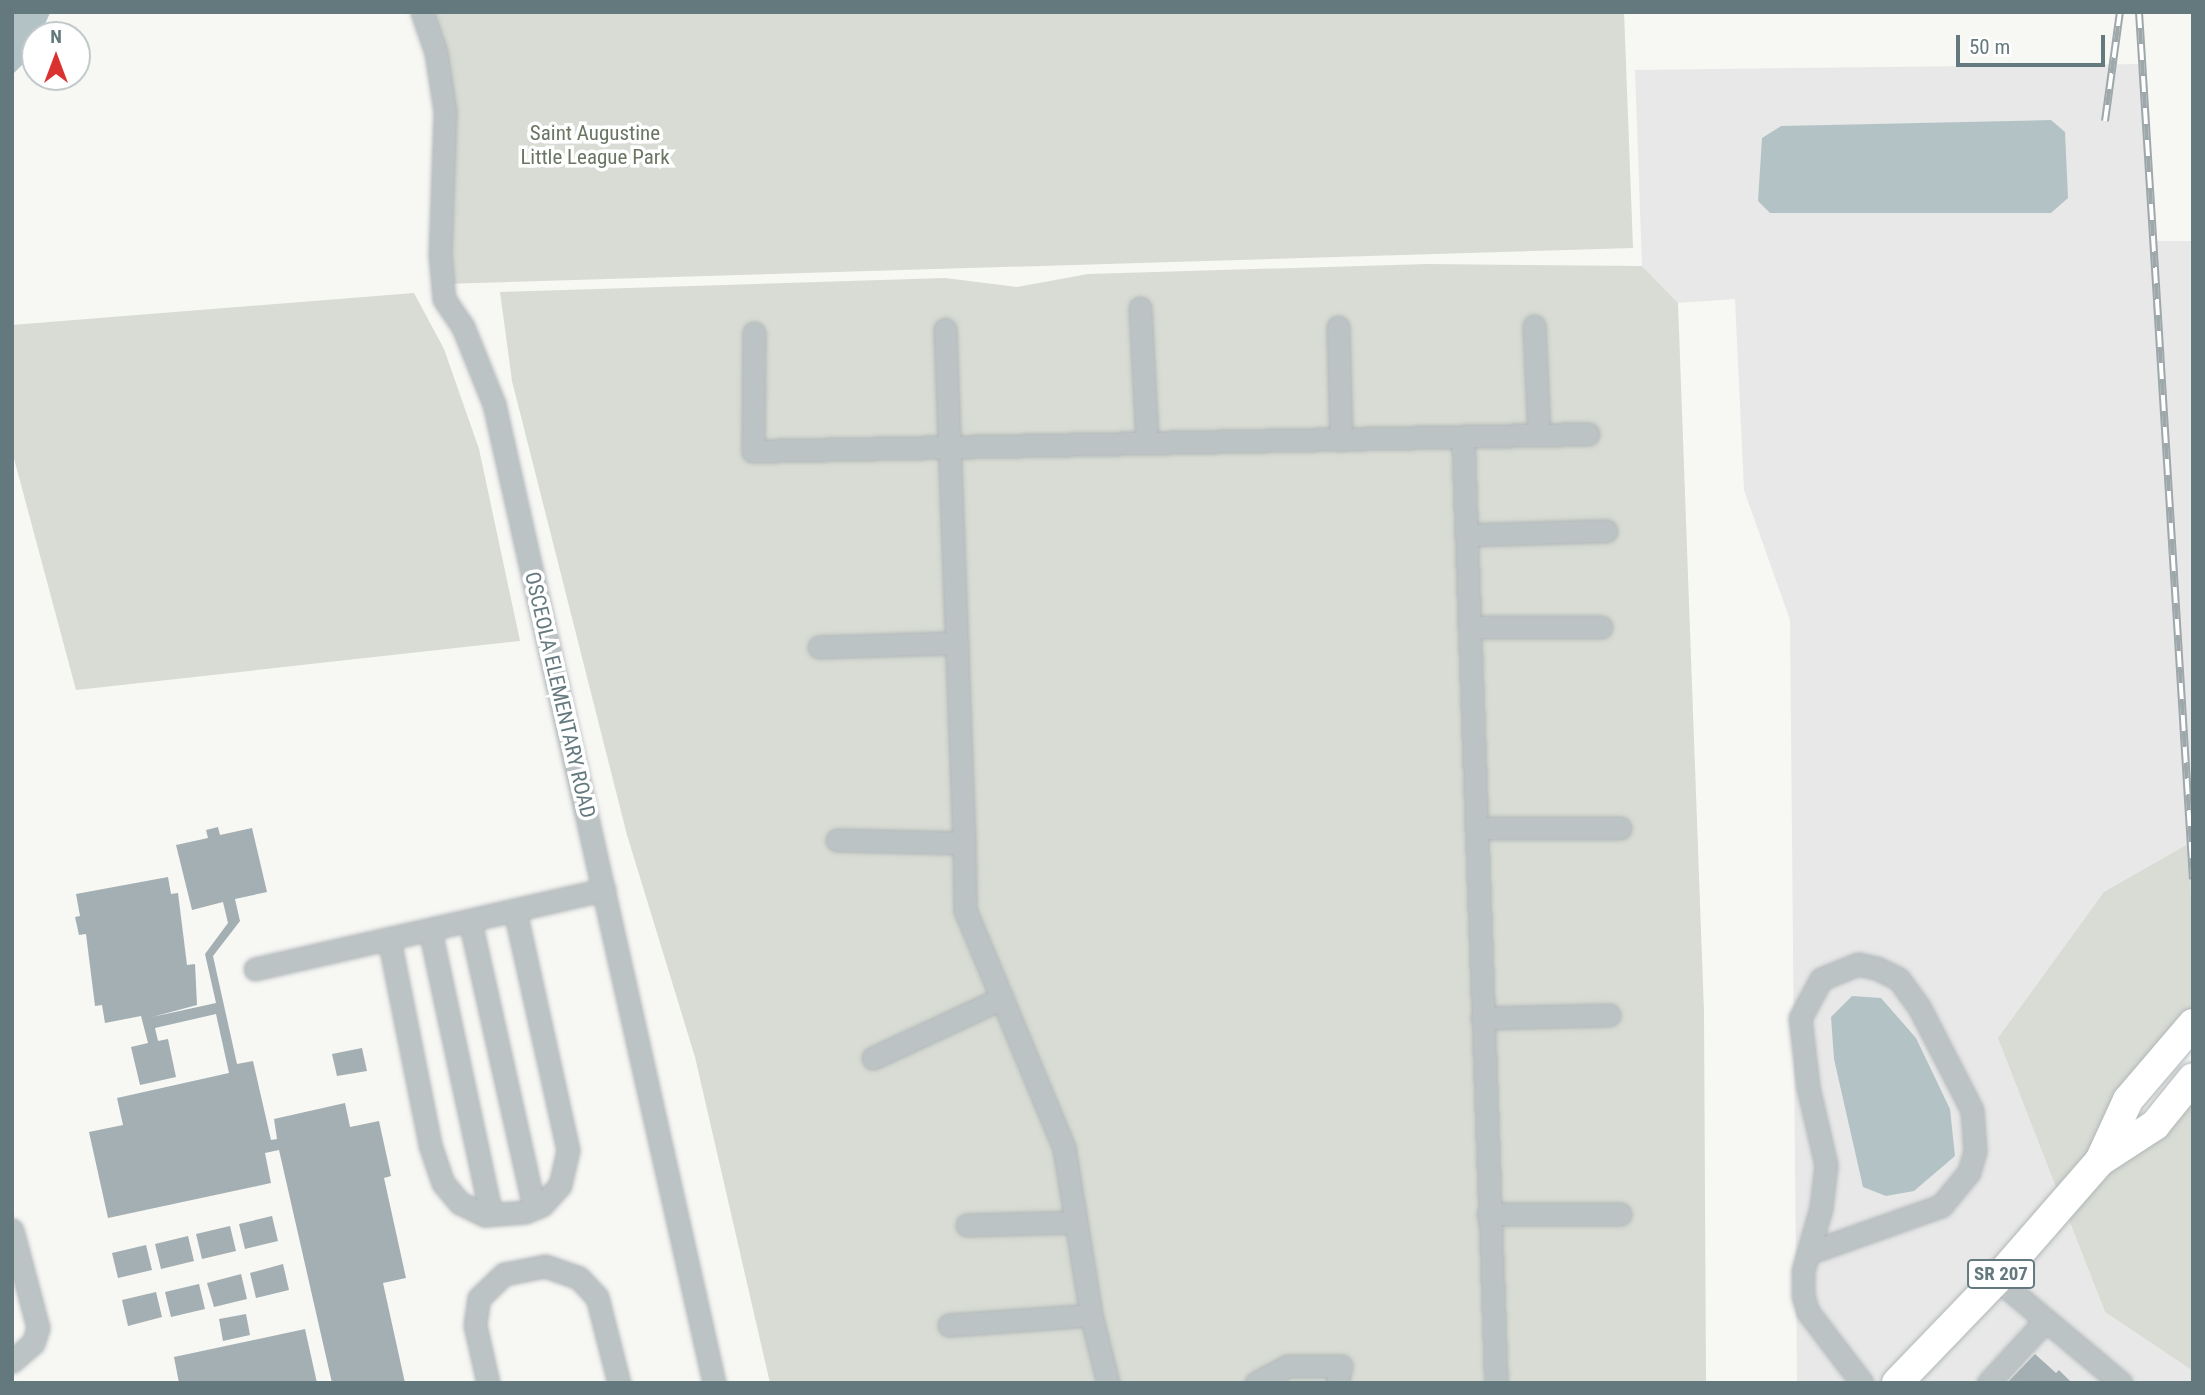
<!DOCTYPE html>
<style>
body{margin:0}
#map{position:relative;width:2205px;height:1395px;overflow:hidden;background:#f7f7f4;font-family:"Roboto Condensed",sans-serif}
div>[style]{position:absolute}
[style*='--x']{left:calc(var(--x)*1px);top:calc(var(--y)*1px);width:calc(var(--w)*1px);rotate:calc(var(--a)*1deg)}
.built>*{inset:0;background:#e8e8e8}
.green>*{inset:0;background:#d8dcd4}
.water>*{inset:0;background:#b3c3c5}
.building>*{inset:0;background:#a3afb2}
.roads{filter:drop-shadow(0 0 2px #b0b6b8) drop-shadow(0 0 2px #b0b6b8)}
.minor>*{height:21px;margin:-10.5px;padding:0 10.5px;transform-origin:10.5px;border-radius:10.5px;background:#bcc3c4}
.highway>*{height:30px;margin:-15px;padding:0 15px;transform-origin:15px;border-radius:15px;background:#fff}
.rail>*{height:8px;margin-top:-4px;transform-origin:0;background:repeating-linear-gradient(90deg,#fff 0 16px,#9ea8ab 0 32px);box-sizing:border-box;border-block:2px solid #9ea8ab}
span{translate:-50% -50%;white-space:nowrap;text-align:center;line-height:1.15;-webkit-text-stroke:7px #fff;paint-order:stroke}
.shield-label span{padding:2px 5px;background:#fff;border:2px solid;border-radius:5px;-webkit-text-stroke-width:0}
.shield-label{font-size:19px;color:#64797e;font-weight:700}
.park-label{font-size:21px;color:#6a7662}
.street-label{font-size:21px;color:#64797e}
.frame{position:absolute;inset:0;border:14px solid #64797e;pointer-events:none}
.north{position:absolute;left:21px;top:21px;width:70px;height:70px;box-sizing:border-box;background:#fff;border:2px solid #c1c9cb;border-radius:50%;rotate:0deg;font-size:19px;font-weight:700;line-height:28px;text-align:center;color:#64797e}
.north::after{content:'';display:block;margin:auto;width:24px;height:32px;background:#db3230;clip-path:polygon(50% 0,100% 100%,50% 72%,0 100%)}
.scale{position:absolute;left:1956px;top:35px;width:149px;height:32px;box-sizing:border-box;border:4px solid #64797e;border-top:0;padding-left:9px;font-size:21px;line-height:24px;white-space:nowrap;color:#64797e;-webkit-text-stroke:5px #fff;paint-order:stroke}
</style>
<div id="map">
<div class="built">
<i style="clip-path:polygon(2142px 64px,2153px 241px,2193px 241px,2193px 884px,2190px 844px,2058px 1192px,1882px 1383px,1797px 1383px,1790px 620px,1744px 490px,1735px 299px,1678px 303px,1642px 266px,1635px 70px)"></i>
<i style="clip-path:polygon(2067px 1215px,2105px 1312px,2193px 1371px,2193px 1383px,1912px 1383px)"></i>
</div>
<div class="green">
<i style="clip-path:polygon(422px 12px,1624px 12px,1633px 248px,443px 284px,445px 111px)"></i>
<i style="clip-path:polygon(1427px 264px,1642px 266px,1678px 303px,1704px 1012px,1706px 1383px,770px 1383px,695px 1057px,627px 835px,512px 381px,500px 292px,945px 278px,1017px 287px,1088px 274px)"></i>
<i style="clip-path:polygon(414px 293px,444px 349px,479px 449px,520px 641px,76px 690px,12px 451px,12px 325px)"></i>
<i style="clip-path:polygon(2190px 843px,2193px 1007px,2121px 1092px,2093px 1153px,2058px 1192px,1998px 1038px,2104px 892px)"></i>
<i style="clip-path:polygon(2193px 1096px,2193px 1371px,2105px 1312px,2067px 1215px,2102px 1175px)"></i>
</div>
<div class="water">
<i style="clip-path:polygon(12px 12px,50px 13px,40px 35px,35px 35px,35px 52px,12px 75px)"></i>
<i style="clip-path:polygon(2051px 120px,2065px 132px,2068px 198px,2051px 213px,1770px 213px,1758px 201px,1762px 138px,1781px 126px)"></i>
<i style="clip-path:polygon(1852px 996px,1881px 998px,1916px 1038px,1950px 1109px,1955px 1156px,1914px 1191px,1886px 1196px,1863px 1187px,1834px 1059px,1831px 1017px)"></i>
</div>
<div class="building">
<i style="clip-path:polygon(218px 827px,220px 835px,252px 828px,267px 892px,235px 899px,240px 921px,213px 956px,237px 1064px,253px 1061px,271px 1140px,277px 1139px,274px 1119px,345px 1103px,350px 1127px,379px 1121px,391px 1176px,384px 1178px,406px 1278px,383px 1283px,405px 1383px,332px 1383px,279px 1150px,265px 1153px,271px 1183px,108px 1218px,89px 1132px,123px 1125px,117px 1098px,229px 1073px,216px 1014px,155px 1028px,158px 1041px,168px 1039px,176px 1077px,140px 1085px,131px 1047px,148px 1043px,141px 1016px,105px 1023px,102px 1005px,95px 1006px,86px 934px,79px 935px,75px 917px,80px 916px,76px 894px,168px 877px,171px 894px,178px 893px,187px 965px,195px 964px,197px 1005px,152px 1017px,216px 1003px,205px 954px,228px 923px,223px 902px,192px 910px,176px 845px,208px 838px,206px 830px)"></i>
<i style="clip-path:polygon(362px 1048px,367px 1071px,337px 1076px,332px 1054px)"></i>
<i style="clip-path:polygon(272px 1216px,278px 1241px,245px 1249px,239px 1224px)"></i>
<i style="clip-path:polygon(230px 1226px,236px 1251px,202px 1259px,196px 1234px)"></i>
<i style="clip-path:polygon(188px 1236px,194px 1261px,161px 1269px,155px 1244px)"></i>
<i style="clip-path:polygon(146px 1245px,152px 1270px,118px 1278px,112px 1253px)"></i>
<i style="clip-path:polygon(283px 1264px,289px 1290px,256px 1298px,250px 1273px)"></i>
<i style="clip-path:polygon(241px 1274px,247px 1299px,214px 1307px,207px 1283px)"></i>
<i style="clip-path:polygon(199px 1284px,205px 1309px,171px 1317px,165px 1292px)"></i>
<i style="clip-path:polygon(156px 1292px,162px 1317px,128px 1326px,122px 1300px)"></i>
<i style="clip-path:polygon(246px 1314px,250px 1335px,223px 1341px,219px 1319px)"></i>
<i style="clip-path:polygon(305px 1329px,317px 1383px,179px 1383px,174px 1357px)"></i>
<i style="clip-path:polygon(2035px 1354px,2056px 1373px,2059px 1370px,2072px 1383px,2007px 1383px)"></i>
</div>
<div class="roads">
<div class="minor">
<i style="--x:422;--y:12;--w:43;--a:71.1"></i>
<i style="--x:436;--y:53;--w:59;--a:81.2"></i>
<i style="--x:445;--y:111;--w:144;--a:92"></i>
<i style="--x:440;--y:255;--w:44;--a:84.8"></i>
<i style="--x:444;--y:299;--w:34;--a:56"></i>
<i style="--x:463;--y:327;--w:83;--a:68.1"></i>
<i style="--x:494;--y:404;--w:1003;--a:77.33"></i>
<i style="--x:1140;--y:308;--w:135;--a:87"></i>
<i style="--x:1534;--y:326;--w:109;--a:87.4"></i>
<i style="--x:1338;--y:327;--w:113;--a:88.5"></i>
<i style="--x:754;--y:333;--w:118;--a:90.5"></i>
<i style="--x:753;--y:451;--w:835;--a:-1.17"></i>
<i style="--x:1463;--y:438;--w:946;--a:88"></i>
<i style="--x:1468;--y:535;--w:138;--a:-1.7"></i>
<i style="--x:1469;--y:627;--w:132;--a:0"></i>
<i style="--x:819;--y:647;--w:138;--a:-1.7"></i>
<i style="--x:1476;--y:828;--w:144;--a:0"></i>
<i style="--x:837;--y:840;--w:127;--a:1.4"></i>
<i style="--x:964;--y:843;--w:514;--a:-92.12"></i>
<i style="--x:964;--y:843;--w:67;--a:89.1"></i>
<i style="--x:965;--y:910;--w:258;--a:67.4"></i>
<i style="--x:1064;--y:1148;--w:169;--a:80.8"></i>
<i style="--x:1091;--y:1315;--w:70;--a:76"></i>
<i style="--x:470;--y:921;--w:294;--a:77.4"></i>
<i style="--x:430;--y:930;--w:291;--a:77.9"></i>
<i style="--x:389;--y:939;--w:210;--a:78.7"></i>
<i style="--x:430;--y:1145;--w:40;--a:71.1"></i>
<i style="--x:443;--y:1183;--w:26;--a:50"></i>
<i style="--x:460;--y:1203;--w:28;--a:26"></i>
<i style="--x:485;--y:1215;--w:40;--a:-4.3"></i>
<i style="--x:525;--y:1212;--w:18;--a:-22"></i>
<i style="--x:542;--y:1205;--w:27;--a:-48"></i>
<i style="--x:560;--y:1185;--w:36;--a:-77"></i>
<i style="--x:568;--y:1150;--w:246;--a:-102.5"></i>
<i style="--x:255;--y:969;--w:358;--a:-12.8"></i>
<i style="--x:1482;--y:1018;--w:127;--a:-1.4"></i>
<i style="--x:873;--y:1058;--w:142;--a:-24.9"></i>
<i style="--x:1488;--y:1214;--w:132;--a:0"></i>
<i style="--x:967;--y:1225;--w:108;--a:-1.6"></i>
<i style="--x:12;--y:1230;--w:101;--a:75.1"></i>
<i style="--x:38;--y:1328;--w:16;--a:108"></i>
<i style="--x:33;--y:1343;--w:28;--a:139"></i>
<i style="--x:1808;--y:1253;--w:141;--a:-19.5"></i>
<i style="--x:1941;--y:1206;--w:44;--a:-50.5"></i>
<i style="--x:1969;--y:1172;--w:22;--a:-74"></i>
<i style="--x:1975;--y:1151;--w:41;--a:-94.2"></i>
<i style="--x:1972;--y:1110;--w:116;--a:-117.2"></i>
<i style="--x:1919;--y:1007;--w:34;--a:-126"></i>
<i style="--x:1899;--y:979;--w:25;--a:-154"></i>
<i style="--x:1876;--y:968;--w:18;--a:-167"></i>
<i style="--x:1858;--y:964;--w:40;--a:158"></i>
<i style="--x:1821;--y:979;--w:44;--a:118.3"></i>
<i style="--x:1800;--y:1018;--w:69;--a:83.4"></i>
<i style="--x:1808;--y:1087;--w:80;--a:77"></i>
<i style="--x:1826;--y:1165;--w:43;--a:96.6"></i>
<i style="--x:1821;--y:1208;--w:47;--a:106.1"></i>
<i style="--x:1808;--y:1253;--w:19;--a:106"></i>
<i style="--x:1803;--y:1271;--w:25;--a:90"></i>
<i style="--x:1803;--y:1296;--w:17;--a:73"></i>
<i style="--x:1808;--y:1312;--w:89;--a:52.7"></i>
<i style="--x:1997;--y:1279;--w:162;--a:40"></i>
<i style="--x:949;--y:1325;--w:142;--a:-4"></i>
<i style="--x:488;--y:1383;--w:59;--a:-102.6"></i>
<i style="--x:475;--y:1325;--w:27;--a:-82"></i>
<i style="--x:479;--y:1298;--w:35;--a:-44"></i>
<i style="--x:504;--y:1274;--w:42;--a:-11"></i>
<i style="--x:545;--y:1266;--w:36;--a:19"></i>
<i style="--x:579;--y:1278;--w:26;--a:47"></i>
<i style="--x:597;--y:1297;--w:89;--a:75.7"></i>
<i style="--x:1256;--y:1383;--w:36;--a:-28"></i>
<i style="--x:1288;--y:1366;--w:53;--a:0"></i>
<i style="--x:1341;--y:1366;--w:17;--a:103"></i>
<i style="--x:1988;--y:1383;--w:84;--a:-47.4"></i>
</div>
<div class="highway">
<i style="--x:2100;--y:1161;--w:67;--a:-65.3"></i>
<i style="--x:2128;--y:1100;--w:100;--a:-49.5"></i>
<i style="--x:1897;--y:1383;--w:144;--a:-46.1"></i>
<i style="--x:1997;--y:1279;--w:157;--a:-48.9"></i>
<i style="--x:2100;--y:1161;--w:66;--a:-33.2"></i>
<i style="--x:2155;--y:1125;--w:60;--a:-51"></i>
</div>
</div>
<div class="rail">
<i style="--x:2139;--y:12;--w:869;--a:86.44"></i>
<i style="--x:2105;--y:121;--w:110;--a:-82.2"></i>
</div>
<div class="shield-label">
<span style="left:2001px;top:1274px">SR 207</span>
</div>
<div class="park-label">
<span style="left:595px;top:145px">Saint Augustine<br>Little League Park</span>
</div>
<div class="street-label">
<span style="left:560px;top:695px;rotate:77deg">OSCEOLA ELEMENTARY ROAD</span>
</div>
<div class="frame"></div>
<div class="north">N</div>
<div class="scale">50 m</div>
</div>
